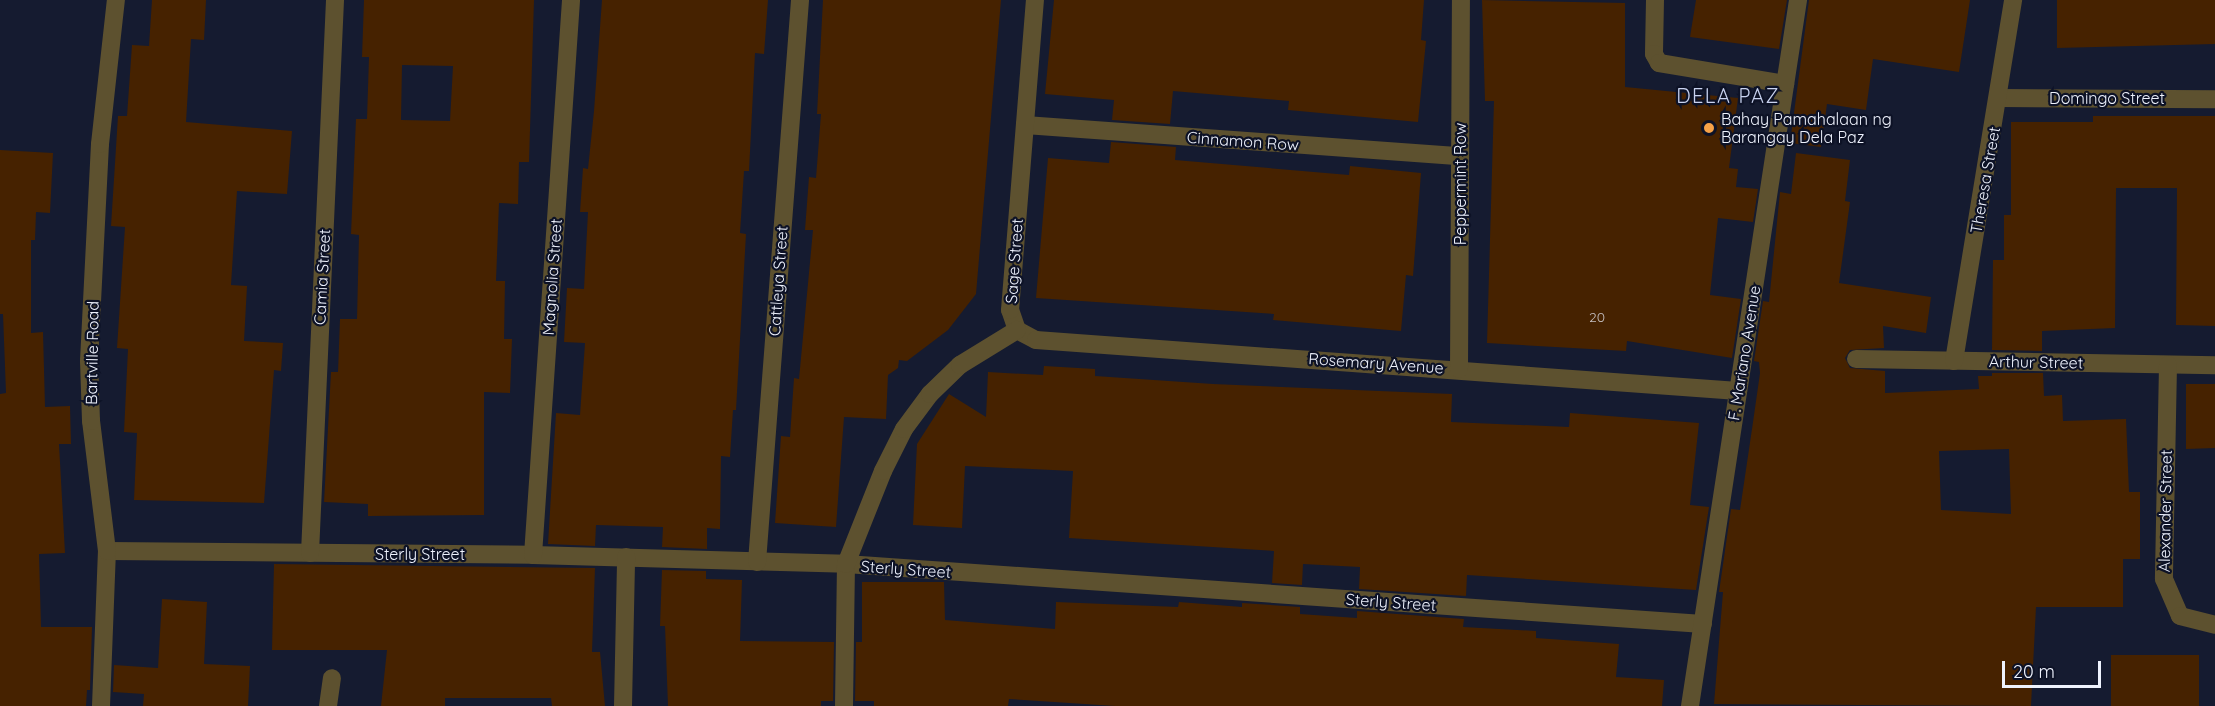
<!DOCTYPE html>
<style>
body{margin:0}
#map{position:relative;width:2215px;height:706px;overflow:hidden;background:#151b30;font-family:Quicksand,sans-serif}
div>[style]{position:absolute}
[style*='--x']{left:calc(var(--x)*1px);top:calc(var(--y)*1px);width:calc(var(--w)*1px);rotate:calc(var(--a)*1deg)}
.building>*{inset:0;background:#462200}
.minor>*{height:18px;margin:-9px;padding:0 9px;transform-origin:9px;border-radius:9px;background:#5d512f}
.dots>*{width:16px;height:16px;translate:-50% -50%;box-sizing:border-box;border:3px solid #0d1226;border-radius:50%}
span{translate:-50% -50%;white-space:nowrap;text-align:center;line-height:1.15;-webkit-text-stroke:4.5px #0d1226;paint-order:stroke}
.number-label{font-size:14px;color:#c4bebe}
.number-label span{-webkit-text-stroke-width:0}
.street-label{font-size:16px;color:#eef2fd}
.poi-label{font-size:16px;color:#eef2fd}
.left{translate:0 -50%;text-align:left}
.quarter-label{font-size:20px;color:#c9d3f0;letter-spacing:1.5px}
.scale{position:absolute;left:2002px;top:661px;width:99px;height:27px;box-sizing:border-box;border:3px solid #eef2fd;border-top:0;padding-left:8px;font-size:18px;line-height:21px;white-space:nowrap;color:#eef2fd;-webkit-text-stroke:4px #0d1226;paint-order:stroke}
</style>
<div id="map">
<div class="building">
<i style="clip-path:polygon(152px 0,206px 0,204px 40px,191px 39px,186px 122px,292px 131px,287px 194px,237px 191px,231px 285px,247px 286px,244px 341px,283px 343px,281px 371px,274px 370px,264px 503px,134px 500px,137px 433px,124px 432px,128px 349px,117px 348px,125px 227px,111px 226px,118px 116px,127px 116px,132px 45px,149px 46px)"></i>
<i style="clip-path:polygon(evenodd,364px 0,534px 0,529px 162px,519px 162px,518px 204px,499px 203px,496px 281px,505px 281px,504px 339px,512px 339px,510px 393px,484px 392px,484px 515px,368px 516px,368px 504px,324px 502px,331px 372px,338px 372px,340px 319px,357px 319px,359px 235px,351px 234px,356px 119px,367px 119px,369px 57px,362px 57px,364px 0,402px 65px,453px 66px,450px 121px,401px 120px,402px 65px)"></i>
<i style="clip-path:polygon(602px 0,768px 0,764px 54px,755px 53px,749px 171px,744px 171px,740px 233px,746px 234px,736px 410px,733px 410px,730px 457px,721px 456px,720px 529px,707px 528px,707px 549px,662px 547px,663px 527px,596px 525px,595px 546px,548px 544px,556px 413px,580px 415px,585px 343px,564px 342px,567px 288px,584px 289px,588px 212px,580px 212px,583px 168px,588px 169px,594px 111px)"></i>
<i style="clip-path:polygon(823px 0,1001px 0,976px 294px,948px 330px,907px 361px,899px 360px,898px 368px,888px 375px,886px 419px,844px 417px,836px 527px,775px 523px,781px 436px,790px 437px,794px 378px,799px 379px,804px 326px,813px 230px,805px 230px,809px 177px,816px 178px,821px 114px,817px 114px)"></i>
<i style="clip-path:polygon(1054px 0,1424px 0,1421px 40px,1426px 41px,1418px 122px,1288px 110px,1289px 101px,1173px 91px,1170px 124px,1112px 120px,1114px 100px,1045px 94px)"></i>
<i style="clip-path:polygon(1482px 0,1625px 3px,1625px 87px,1738px 98px,1729px 168px,1738px 169px,1736px 187px,1758px 189px,1753px 222px,1718px 218px,1710px 295px,1741px 299px,1732px 358px,1627px 341px,1626px 351px,1487px 343px,1494px 101px,1485px 101px)"></i>
<i style="clip-path:polygon(1696px 0,1787px 0,1779px 49px,1690px 37px)"></i>
<i style="clip-path:polygon(1809px 0,1970px 0,1959px 72px,1873px 59px,1866px 110px,1827px 104px,1821px 147px,1790px 143px)"></i>
<i style="clip-path:polygon(2057px 0,2215px 0,2215px 44px,2057px 48px)"></i>
<i style="clip-path:polygon(2093px 116px,2215px 116px,2215px 326px,2176px 325px,2177px 188px,2116px 188px,2115px 328px,2042px 331px,2042px 351px,1992px 350px,1993px 260px,2004px 260px,2004px 215px,2011px 215px,2011px 122px,2093px 122px)"></i>
<i style="clip-path:polygon(1111px 142px,1176px 147px,1175px 160px,1349px 175px,1350px 166px,1421px 173px,1413px 276px,1406px 275px,1401px 331px,1273px 320px,1274px 314px,1036px 298px,1048px 158px,1109px 163px)"></i>
<i style="clip-path:polygon(0 150px,53px 153px,50px 213px,36px 212px,35px 240px,31px 240px,31px 333px,43px 332px,45px 407px,70px 406px,71px 444px,59px 444px,65px 553px,39px 554px,41px 627px,92px 627px,90px 690px,87px 690px,86px 706px,0 706px,0 394px,6px 393px,3px 314px,0 314px)"></i>
<i style="clip-path:polygon(evenodd,1796px 153px,1850px 160px,1845px 201px,1850px 202px,1839px 283px,1931px 297px,1926px 333px,1883px 326px,1884px 348px,1850px 350px,1845px 358px,1850px 368px,1885px 371px,1885px 393px,1979px 389px,1978px 376px,1992px 376px,1992px 373px,2043px 373px,2044px 396px,2062px 395px,2063px 421px,2126px 419px,2129px 492px,2140px 492px,2140px 559px,2123px 559px,2123px 607px,2036px 607px,2031px 706px,1714px 704px,1723px 592px,1719px 592px,1731px 509px,1740px 510px,1752px 429px,1760px 373px,1759px 362px,1754px 361px,1763px 301px,1769px 302px,1780px 192px,1791px 194px,1796px 153px,2009px 449px,2011px 514px,1941px 510px,1939px 451px,2009px 449px)"></i>
<i style="clip-path:polygon(1044px 366px,1095px 369px,1095px 376px,1213px 384px,1452px 394px,1451px 422px,1569px 427px,1570px 413px,1699px 423px,1690px 505px,1709px 507px,1696px 590px,1467px 575px,1466px 596px,1359px 589px,1360px 567px,1303px 564px,1302px 585px,1272px 583px,1274px 551px,1069px 538px,1073px 471px,965px 466px,962px 528px,913px 525px,917px 444px,949px 394px,986px 417px,988px 372px,1043px 375px)"></i>
<i style="clip-path:polygon(2186px 384px,2215px 384px,2215px 448px,2186px 449px)"></i>
<i style="clip-path:polygon(274px 564px,595px 568px,592px 652px,600px 652px,605px 706px,552px 706px,551px 698px,445px 698px,445px 706px,381px 706px,387px 650px,272px 650px)"></i>
<i style="clip-path:polygon(662px 570px,706px 571px,706px 579px,742px 580px,740px 641px,834px 642px,833px 701px,821px 701px,821px 706px,668px 706px,665px 626px,660px 626px)"></i>
<i style="clip-path:polygon(862px 582px,944px 582px,945px 620px,1055px 629px,1056px 602px,1178px 607px,1179px 602px,1242px 607px,1242px 603px,1300px 607px,1300px 614px,1357px 618px,1357px 611px,1464px 619px,1463px 627px,1536px 631px,1536px 638px,1619px 644px,1616px 677px,1664px 680px,1662px 706px,1115px 706px,1009px 699px,1008px 706px,874px 706px,874px 701px,855px 701px,856px 642px,862px 642px)"></i>
<i style="clip-path:polygon(162px 599px,207px 602px,204px 664px,250px 666px,248px 706px,143px 706px,144px 694px,113px 692px,114px 665px,158px 668px)"></i>
<i style="clip-path:polygon(2111px 655px,2199px 655px,2199px 706px,2111px 706px)"></i>
</div>
<div class="minor">
<i style="--x:1655;--y:0;--w:54;--a:91.1"></i>
<i style="--x:1654;--y:54;--w:10;--a:61"></i>
<i style="--x:1659;--y:63;--w:128;--a:9.5"></i>
<i style="--x:1999;--y:98;--w:216;--a:0.3"></i>
<i style="--x:1025;--y:125;--w:436;--a:4.1"></i>
<i style="--x:1017;--y:330;--w:21;--a:28"></i>
<i style="--x:1036;--y:340;--w:704;--a:4.16"></i>
<i style="--x:1017;--y:330;--w:21;--a:-109"></i>
<i style="--x:1010;--y:310;--w:311;--a:-85.4"></i>
<i style="--x:1856;--y:359;--w:359;--a:1"></i>
<i style="--x:1954;--y:361;--w:366;--a:-80.7"></i>
<i style="--x:2168;--y:365;--w:214;--a:91.1"></i>
<i style="--x:2164;--y:579;--w:40;--a:66.6"></i>
<i style="--x:2180;--y:616;--w:36;--a:14"></i>
<i style="--x:1459;--y:369;--w:369;--a:-89.7"></i>
<i style="--x:107;--y:551;--w:426;--a:0.5"></i>
<i style="--x:533;--y:555;--w:313;--a:1.6"></i>
<i style="--x:846;--y:564;--w:859;--a:4"></i>
<i style="--x:310;--y:553;--w:554;--a:-87.41"></i>
<i style="--x:533;--y:555;--w:556;--a:-86.08"></i>
<i style="--x:757;--y:562;--w:564;--a:-85.62"></i>
<i style="--x:101;--y:706;--w:155;--a:-87.8"></i>
<i style="--x:107;--y:551;--w:131;--a:-97"></i>
<i style="--x:91;--y:421;--w:60;--a:-91.9"></i>
<i style="--x:89;--y:361;--w:217;--a:-87.1"></i>
<i style="--x:100;--y:144;--w:145;--a:-83.7"></i>
<i style="--x:328;--y:706;--w:28;--a:-82"></i>
<i style="--x:623;--y:706;--w:149;--a:-88.8"></i>
<i style="--x:844;--y:706;--w:142;--a:-89.2"></i>
<i style="--x:846;--y:564;--w:100;--a:-68.3"></i>
<i style="--x:883;--y:471;--w:47;--a:-63.4"></i>
<i style="--x:904;--y:429;--w:44;--a:-53.4"></i>
<i style="--x:930;--y:394;--w:42;--a:-44"></i>
<i style="--x:960;--y:365;--w:67;--a:-31.6"></i>
<i style="--x:1690;--y:706;--w:714;--a:-81.3"></i>
</div>
<div class="dots">
<i style="left:1709px;top:128px;background:#f7a248"></i>
</div>
<div class="number-label">
<span style="left:1597px;top:317px">20</span>
</div>
<div class="street-label">
<span style="left:2107px;top:98px">Domingo Street</span>
<span style="left:1243px;top:141px;rotate:4deg">Cinnamon Row</span>
<span style="left:1985px;top:180px;rotate:-80deg">Theresa Street</span>
<span style="left:1460px;top:184px;rotate:-90deg">Peppermint Row</span>
<span style="left:1014px;top:261px;rotate:-86deg">Sage Street</span>
<span style="left:322px;top:277px;rotate:-87deg">Camia Street</span>
<span style="left:552px;top:277px;rotate:-86deg">Magnolia Street</span>
<span style="left:778px;top:281px;rotate:-86deg">Cattleya Street</span>
<span style="left:92px;top:353px;rotate:-89deg">Bartville Road</span>
<span style="left:1744px;top:353px;rotate:-81deg">F. Mariano Avenue</span>
<span style="left:2036px;top:362px;rotate:1deg">Arthur Street</span>
<span style="left:1376px;top:363px;rotate:4deg">Rosemary Avenue</span>
<span style="left:2165px;top:511px;rotate:-89deg">Alexander Street</span>
<span style="left:420px;top:554px">Sterly Street</span>
<span style="left:906px;top:569px;rotate:4deg">Sterly Street</span>
<span style="left:1391px;top:602px;rotate:4deg">Sterly Street</span>
</div>
<div class="poi-label">
<span class="left" style="left:1721px;top:128px">Bahay Pamahalaan ng<br>Barangay Dela Paz</span>
</div>
<div class="quarter-label">
<span style="left:1728px;top:95px">DELA PAZ</span>
</div>
<div class="scale">20 m</div>
</div>
